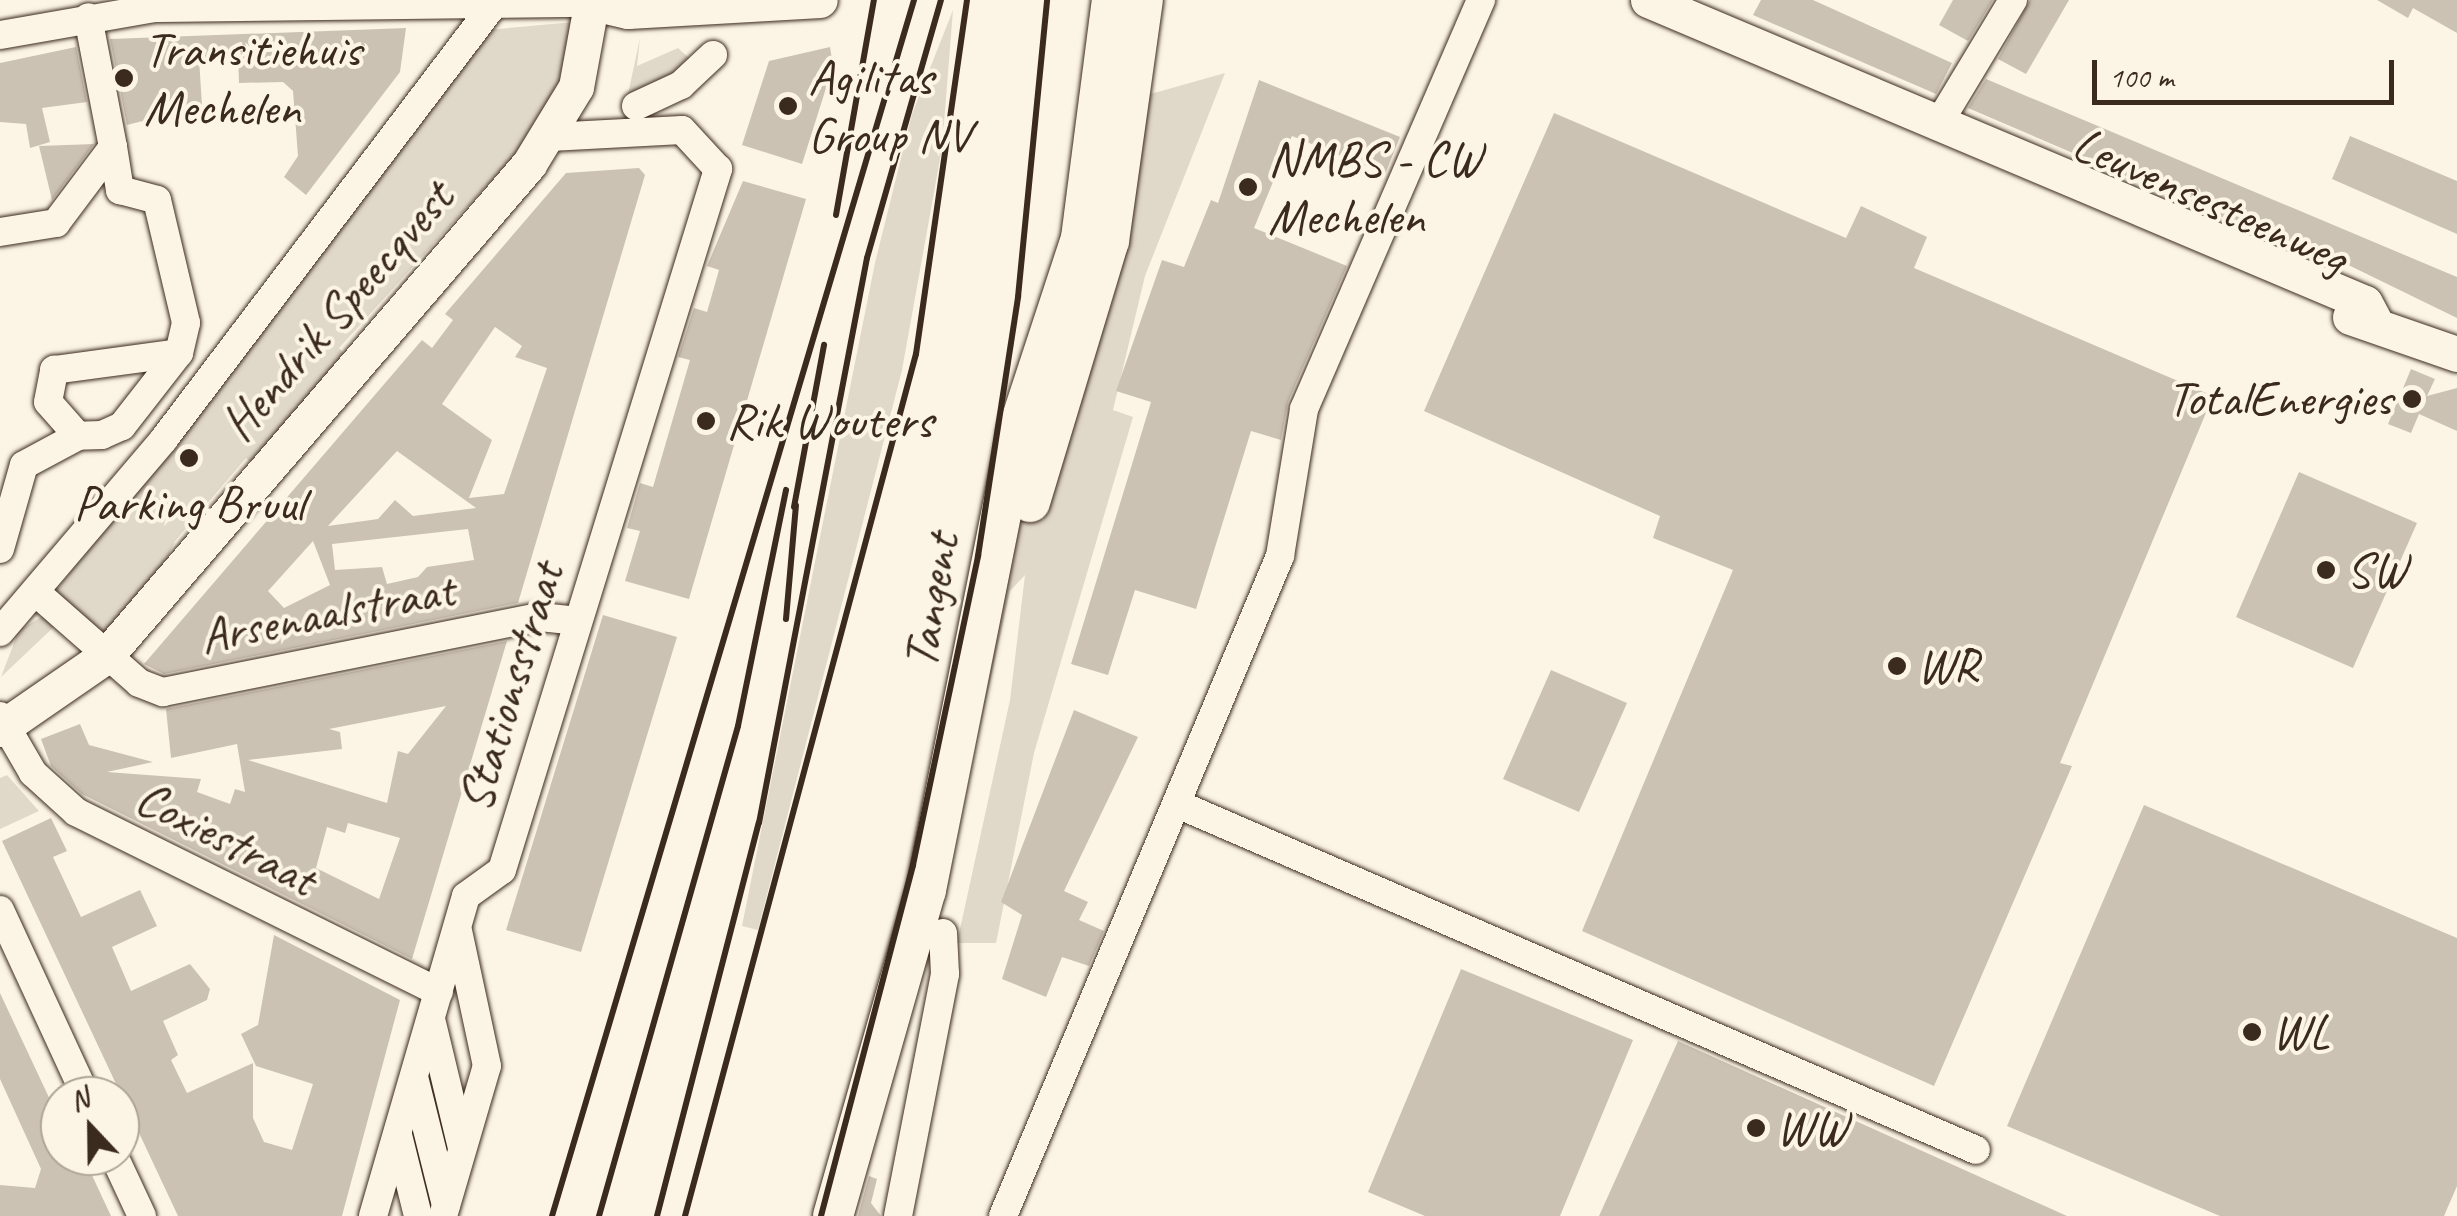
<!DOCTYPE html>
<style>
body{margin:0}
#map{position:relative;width:2457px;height:1216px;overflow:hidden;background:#fcf5e5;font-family:Caveat,sans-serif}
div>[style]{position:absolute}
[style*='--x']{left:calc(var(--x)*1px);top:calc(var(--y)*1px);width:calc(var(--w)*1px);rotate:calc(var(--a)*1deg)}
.green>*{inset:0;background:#e0d8c8}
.building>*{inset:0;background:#ccc2b3}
.roads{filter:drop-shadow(0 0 2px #3b2a1e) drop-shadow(0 0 2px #3b2a1e)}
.minor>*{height:28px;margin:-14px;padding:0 14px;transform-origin:14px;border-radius:14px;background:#fcf5e5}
.major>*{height:35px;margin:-17.5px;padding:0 17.5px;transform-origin:17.5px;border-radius:17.5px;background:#fcf5e5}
.highway>*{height:40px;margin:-20px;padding:0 20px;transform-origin:20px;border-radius:20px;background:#fcf5e5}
.rail>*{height:6px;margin:-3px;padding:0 3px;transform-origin:3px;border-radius:3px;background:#3b2a1e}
.dots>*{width:28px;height:28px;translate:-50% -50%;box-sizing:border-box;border:5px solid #fcf5e5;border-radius:50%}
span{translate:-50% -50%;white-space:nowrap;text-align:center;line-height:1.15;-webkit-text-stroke:8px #fcf5e5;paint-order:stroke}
.poi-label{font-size:50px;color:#3b2a1e}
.left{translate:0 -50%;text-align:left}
.right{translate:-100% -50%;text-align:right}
.street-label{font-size:50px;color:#3b2a1e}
.north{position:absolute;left:40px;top:1076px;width:100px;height:100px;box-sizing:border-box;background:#fcf5e5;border:2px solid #afa495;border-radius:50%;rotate:338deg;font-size:28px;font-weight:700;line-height:40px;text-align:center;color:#3b2a1e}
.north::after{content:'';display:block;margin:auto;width:35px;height:45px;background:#3b2a1e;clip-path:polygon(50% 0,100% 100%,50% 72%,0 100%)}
.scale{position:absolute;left:2092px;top:60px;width:302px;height:45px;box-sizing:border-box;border:5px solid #3b2a1e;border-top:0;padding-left:12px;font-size:30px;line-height:35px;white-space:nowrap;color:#3b2a1e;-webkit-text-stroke:8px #fcf5e5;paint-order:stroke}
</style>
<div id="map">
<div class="green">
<i style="clip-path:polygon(953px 10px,942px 148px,902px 370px,758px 930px,742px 926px,875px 263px,912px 114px)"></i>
<i style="clip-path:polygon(575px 22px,564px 84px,537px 130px,339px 348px,347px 357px,255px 466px,246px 458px,175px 541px,153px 588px,108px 639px,54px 593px,487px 30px)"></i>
<i style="clip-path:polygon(640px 38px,637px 66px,678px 48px,691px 60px,625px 108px)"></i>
<i style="clip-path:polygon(1225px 73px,1145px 276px,1113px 410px,1133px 417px,1034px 753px,996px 943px,957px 943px,1010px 700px,1025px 575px,1010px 591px,978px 737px,1024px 496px,1043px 521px,1147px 95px)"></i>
<i style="clip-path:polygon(45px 615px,59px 622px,1px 677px,19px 630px)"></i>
<i style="clip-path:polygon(7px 775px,39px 811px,0 829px,0 778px)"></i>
</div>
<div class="building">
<i style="clip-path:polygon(1761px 0,1813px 0,1952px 63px,1936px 94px,1753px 15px)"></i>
<i style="clip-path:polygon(1953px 0,1993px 0,1968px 41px,1939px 25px)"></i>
<i style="clip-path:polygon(2030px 0,2069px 0,2026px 74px,1998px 59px)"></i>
<i style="clip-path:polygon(2377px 0,2457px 0,2457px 33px,2413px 8px,2408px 18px)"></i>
<i style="clip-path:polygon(406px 28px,400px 72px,306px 195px,284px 177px,298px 156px,293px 91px,283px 82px,239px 83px,238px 57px,199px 58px,202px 106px,127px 125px,110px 39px)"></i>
<i style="clip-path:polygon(76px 47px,87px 102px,42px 108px,50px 142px,30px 148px,26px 124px,0 122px,0 63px)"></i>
<i style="clip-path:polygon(830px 47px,833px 66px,802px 164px,742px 145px,769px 61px)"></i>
<i style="clip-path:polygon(1986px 79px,2457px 277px,2457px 318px,2295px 239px,2292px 247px,1968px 108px)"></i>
<i style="clip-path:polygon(1259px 80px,1400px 137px,1385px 174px,1292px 136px,1254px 228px,1347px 266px,1288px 402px,1281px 440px,1251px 431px,1196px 609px,1135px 590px,1108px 675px,1071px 664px,1151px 402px,1116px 391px,1162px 260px,1184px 267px,1211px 200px,1218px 203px)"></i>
<i style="clip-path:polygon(1554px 113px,1846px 238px,1861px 206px,1927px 237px,1914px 268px,2213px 396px,2060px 763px,2072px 766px,1934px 1086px,1582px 931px,1733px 570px,1653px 538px,1660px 516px,1424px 411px)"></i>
<i style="clip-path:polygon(2350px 136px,2457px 181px,2457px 234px,2332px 179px)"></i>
<i style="clip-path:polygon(94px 144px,52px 200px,39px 146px)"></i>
<i style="clip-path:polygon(evenodd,639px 168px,645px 175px,518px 603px,164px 674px,144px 664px,422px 340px,432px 348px,453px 320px,445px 314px,566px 173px,639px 168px,495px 327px,522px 346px,515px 357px,547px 368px,504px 494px,469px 498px,492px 440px,442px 404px,495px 327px,639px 168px,397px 451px,476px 508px,413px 516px,395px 500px,378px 519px,328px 526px,397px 451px,639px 168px,468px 529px,474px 560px,427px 567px,418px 577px,387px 584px,382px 567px,335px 570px,332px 544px,468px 529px,639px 168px,313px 541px,330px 585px,284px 608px,268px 591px,313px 541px)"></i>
<i style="clip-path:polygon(743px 181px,806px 199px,689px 599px,625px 581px,640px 531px,627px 528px,640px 483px,653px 487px,690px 360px,678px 357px,694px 308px,707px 312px,719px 270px,707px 266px)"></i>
<i style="clip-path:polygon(2411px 369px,2435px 379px,2427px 396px,2457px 388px,2457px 431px,2419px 414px,2411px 433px,2388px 424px)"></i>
<i style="clip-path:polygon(2299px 472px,2417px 523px,2353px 668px,2236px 617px)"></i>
<i style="clip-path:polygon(603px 615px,677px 637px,581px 952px,506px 930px)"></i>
<i style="clip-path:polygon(evenodd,507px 641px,412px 959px,82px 794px,51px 766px,41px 739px,80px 724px,89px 745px,153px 762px,107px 772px,201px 779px,197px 792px,230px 804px,235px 789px,245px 792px,237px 744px,171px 758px,166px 709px,507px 641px,446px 706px,408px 754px,398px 751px,387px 803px,248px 760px,342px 749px,340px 732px,329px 729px,446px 706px,507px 641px,348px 823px,400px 838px,379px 899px,316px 868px,327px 827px,345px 833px,348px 823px)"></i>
<i style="clip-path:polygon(1551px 670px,1627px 703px,1579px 812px,1503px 779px)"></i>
<i style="clip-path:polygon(1074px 710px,1138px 737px,1064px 891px,1088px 902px,1079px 920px,1104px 931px,1089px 966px,1062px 957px,1046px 997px,1002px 979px,1022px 915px,1001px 902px)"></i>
<i style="clip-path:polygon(2144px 805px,2457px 938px,2457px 1186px,2444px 1216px,2220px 1216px,2007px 1126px)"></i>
<i style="clip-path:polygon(51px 818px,67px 851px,53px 857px,81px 917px,140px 890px,157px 926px,112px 947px,131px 991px,190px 964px,210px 989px,207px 1000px,163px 1021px,178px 1055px,171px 1060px,187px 1093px,253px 1063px,253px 1118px,264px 1142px,292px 1150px,313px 1084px,256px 1066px,241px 1034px,258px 1025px,274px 935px,400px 1000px,342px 1216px,178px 1216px,2px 841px)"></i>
<i style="clip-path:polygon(1461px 969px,1633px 1040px,1560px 1216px,1425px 1216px,1368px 1192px)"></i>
<i style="clip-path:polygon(0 993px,60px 1121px,60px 1156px,83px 1156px,111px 1216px,0 1216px,0 1185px,35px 1188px,41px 1169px,0 1079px)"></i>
<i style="clip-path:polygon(1678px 1041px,2067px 1216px,1599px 1216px)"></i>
<i style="clip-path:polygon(869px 1176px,877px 1179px,871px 1203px,881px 1216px,858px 1216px)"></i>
</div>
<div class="roads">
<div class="minor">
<i style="--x:0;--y:35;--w:156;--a:-9.9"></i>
<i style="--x:154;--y:8;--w:439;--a:-0.7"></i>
<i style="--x:636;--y:106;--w:50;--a:-25"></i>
<i style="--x:681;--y:85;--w:44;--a:-43.2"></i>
<i style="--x:1937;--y:126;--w:147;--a:-58.9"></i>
<i style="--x:550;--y:137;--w:132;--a:-3"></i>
<i style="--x:113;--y:147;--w:44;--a:80.8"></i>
<i style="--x:120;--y:190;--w:38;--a:15"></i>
<i style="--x:157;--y:200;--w:126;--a:76.7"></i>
<i style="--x:186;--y:323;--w:31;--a:103"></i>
<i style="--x:179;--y:353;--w:93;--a:128"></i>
<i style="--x:122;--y:426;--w:22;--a:156"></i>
<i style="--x:102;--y:435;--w:24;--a:178"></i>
<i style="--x:78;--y:436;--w:45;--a:-131.4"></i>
<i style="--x:48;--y:402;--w:33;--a:-79"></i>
<i style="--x:54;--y:370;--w:126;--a:-7.7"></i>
<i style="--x:0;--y:232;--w:57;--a:-9.1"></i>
<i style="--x:56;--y:223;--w:95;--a:-53.1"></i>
<i style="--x:113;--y:147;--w:132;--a:-100.9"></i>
<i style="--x:0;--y:549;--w:87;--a:-74.1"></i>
<i style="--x:24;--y:465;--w:61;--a:-28.2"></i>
<i style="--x:39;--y:595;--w:133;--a:41.3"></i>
<i style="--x:139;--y:683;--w:26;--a:21"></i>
<i style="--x:163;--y:692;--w:384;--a:-11.3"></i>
<i style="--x:540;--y:617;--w:36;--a:6"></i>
<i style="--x:0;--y:632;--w:253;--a:-49.6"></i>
<i style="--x:164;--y:439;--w:551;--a:-52.82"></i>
<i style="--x:0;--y:716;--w:66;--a:59.9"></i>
<i style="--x:33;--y:773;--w:58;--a:42.2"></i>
<i style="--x:76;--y:812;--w:405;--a:26.4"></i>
<i style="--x:1182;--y:806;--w:865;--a:23.42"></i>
<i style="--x:0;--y:910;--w:205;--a:65.2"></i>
<i style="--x:431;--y:1019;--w:133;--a:76.5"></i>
<i style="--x:414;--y:1077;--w:132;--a:76"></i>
<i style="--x:398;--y:1135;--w:83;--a:76.1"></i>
<i style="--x:114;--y:1156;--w:66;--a:65"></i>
<i style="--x:373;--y:1216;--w:333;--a:-73.8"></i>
<i style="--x:466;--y:896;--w:44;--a:-35.8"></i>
<i style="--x:502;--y:870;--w:734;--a:-72.87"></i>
<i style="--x:718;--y:169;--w:53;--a:-132.7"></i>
<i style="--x:443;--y:1216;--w:156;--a:-73.7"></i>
<i style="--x:487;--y:1066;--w:138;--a:-102.1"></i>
<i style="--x:898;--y:1216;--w:247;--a:-79"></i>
<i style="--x:945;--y:974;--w:41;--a:-92.8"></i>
<i style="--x:1003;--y:1216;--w:716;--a:-67.23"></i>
<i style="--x:1280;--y:556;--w:149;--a:-80.7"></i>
<i style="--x:1304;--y:409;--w:446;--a:-66.6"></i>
</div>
<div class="major">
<i style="--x:1648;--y:0;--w:778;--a:22.91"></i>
<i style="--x:2365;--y:303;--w:19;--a:62"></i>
<i style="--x:593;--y:3;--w:36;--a:13"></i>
<i style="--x:628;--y:11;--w:192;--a:-3.3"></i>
<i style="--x:2350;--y:317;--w:113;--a:19.1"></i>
<i style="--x:0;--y:729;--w:129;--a:-34.6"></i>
<i style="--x:106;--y:656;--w:649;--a:-49.31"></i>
<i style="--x:529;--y:164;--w:90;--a:-58.6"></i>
<i style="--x:576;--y:87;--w:88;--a:-79.6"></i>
</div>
<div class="highway">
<i style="--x:1030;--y:502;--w:273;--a:-73.2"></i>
<i style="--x:1109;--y:241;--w:243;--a:-82"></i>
<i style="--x:833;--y:1216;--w:339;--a:-74.1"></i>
<i style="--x:926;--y:890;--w:466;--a:-78.7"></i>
<i style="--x:1017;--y:433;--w:205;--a:-71.8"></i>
<i style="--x:1081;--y:238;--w:240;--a:-82.6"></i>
</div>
</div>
<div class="rail">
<i style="--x:836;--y:215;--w:218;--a:-80"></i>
<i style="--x:794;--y:507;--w:165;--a:-79.5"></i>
<i style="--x:786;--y:619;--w:114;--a:-85"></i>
<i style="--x:552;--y:1216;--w:1269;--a:-73.42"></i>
<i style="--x:599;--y:1216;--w:509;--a:-74.16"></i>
<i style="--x:738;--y:726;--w:241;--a:-78.5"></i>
<i style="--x:657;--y:1216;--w:406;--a:-75.5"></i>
<i style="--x:759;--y:823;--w:575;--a:-79.18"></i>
<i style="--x:867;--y:258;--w:268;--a:-74"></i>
<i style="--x:685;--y:1216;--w:892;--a:-75"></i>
<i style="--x:916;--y:354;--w:358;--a:-81.8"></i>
<i style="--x:821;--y:1216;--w:363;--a:-75.3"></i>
<i style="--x:913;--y:865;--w:316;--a:-78.1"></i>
<i style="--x:978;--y:556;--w:262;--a:-81.2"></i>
<i style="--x:1018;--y:297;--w:298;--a:-84.4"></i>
</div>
<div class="dots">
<i style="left:124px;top:78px;background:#3b2a1e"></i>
<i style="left:788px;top:106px;background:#3b2a1e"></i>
<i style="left:1248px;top:187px;background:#3b2a1e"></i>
<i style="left:2412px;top:399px;background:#3b2a1e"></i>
<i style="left:706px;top:421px;background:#3b2a1e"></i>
<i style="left:189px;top:458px;background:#3b2a1e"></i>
<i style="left:2326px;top:570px;background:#3b2a1e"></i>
<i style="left:1897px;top:666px;background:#3b2a1e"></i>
<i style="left:2252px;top:1032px;background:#3b2a1e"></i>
<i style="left:1756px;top:1128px;background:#3b2a1e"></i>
</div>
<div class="poi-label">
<span class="left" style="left:144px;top:78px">Transitiehuis<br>Mechelen</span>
<span class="left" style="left:808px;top:106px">Agilitas<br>Group NV</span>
<span class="left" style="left:1268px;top:187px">NMBS - CW<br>Mechelen</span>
<span class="right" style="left:2392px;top:399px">TotalEnergies</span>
<span class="left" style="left:726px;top:421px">Rik Wouters</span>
<span style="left:189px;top:504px">Parking Bruul</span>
<span class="left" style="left:2346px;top:570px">SW</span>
<span class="left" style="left:1917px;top:666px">WR</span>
<span class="left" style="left:2272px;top:1032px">WL</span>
<span class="left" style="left:1776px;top:1128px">WW</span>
</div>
<div class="street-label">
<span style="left:2210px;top:200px;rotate:24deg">Leuvensesteenweg</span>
<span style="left:337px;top:311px;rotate:-49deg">Hendrik Speecqvest</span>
<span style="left:931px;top:601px;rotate:-80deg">Tangent</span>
<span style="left:327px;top:613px;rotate:-11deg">Arsenaalstraat</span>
<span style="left:510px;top:687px;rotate:-73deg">Stationsstraat</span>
<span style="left:226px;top:838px;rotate:27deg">Coxiestraat</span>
</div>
<div class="north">N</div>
<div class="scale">100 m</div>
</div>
